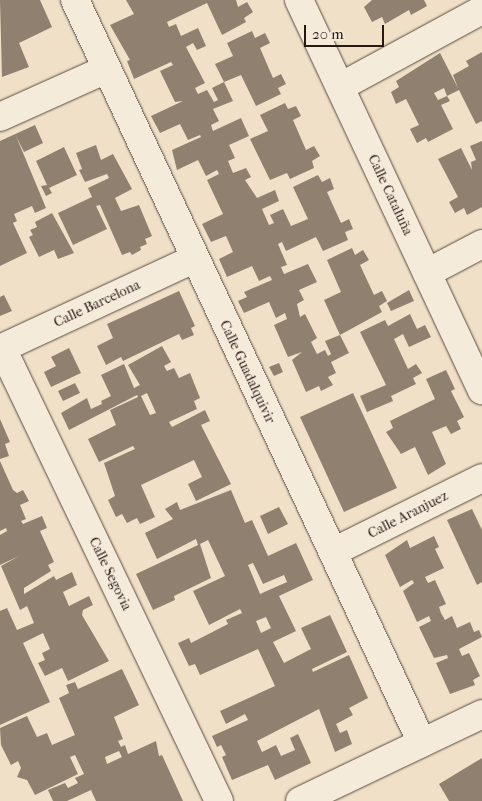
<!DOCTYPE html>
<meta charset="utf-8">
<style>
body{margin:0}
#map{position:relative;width:482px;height:801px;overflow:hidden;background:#f0e0c7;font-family:"IM FELL French Canon",serif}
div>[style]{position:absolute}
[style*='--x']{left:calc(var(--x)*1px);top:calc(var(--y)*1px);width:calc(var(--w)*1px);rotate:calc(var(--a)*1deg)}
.building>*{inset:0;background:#908070}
.roads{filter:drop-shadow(0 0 1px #594a3f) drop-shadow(0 0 1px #594a3f)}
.street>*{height:28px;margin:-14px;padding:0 14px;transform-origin:14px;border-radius:14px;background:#f5ebdb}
.secondary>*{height:28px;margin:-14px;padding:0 14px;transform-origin:14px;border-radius:14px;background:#f5ebdb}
span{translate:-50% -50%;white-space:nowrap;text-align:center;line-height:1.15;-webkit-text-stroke:4px #f5ebdb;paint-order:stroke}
.street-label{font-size:14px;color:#271812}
.scale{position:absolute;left:304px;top:25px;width:80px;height:22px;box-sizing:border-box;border:2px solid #271812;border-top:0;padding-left:6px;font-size:15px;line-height:18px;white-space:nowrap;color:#271812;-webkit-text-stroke:4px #f5ebdb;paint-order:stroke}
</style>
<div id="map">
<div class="building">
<i style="clip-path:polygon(0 0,40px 0,52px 27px,19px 43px,29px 67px,2px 77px)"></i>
<i style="clip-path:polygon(126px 0,236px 0,238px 7px,247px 2px,253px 12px,244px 18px,246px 22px,222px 35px,207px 3px,167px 22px,169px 27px,176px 24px,181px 36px,198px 28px,206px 46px,197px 50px,193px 43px,186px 47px,205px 83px,195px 88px,198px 94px,207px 90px,214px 102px,218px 100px,212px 88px,224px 82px,233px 101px,213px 109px,219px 121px,211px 125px,213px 131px,241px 118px,249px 136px,229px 145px,235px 158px,228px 161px,233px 173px,246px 168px,251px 177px,245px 180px,257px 198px,275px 190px,279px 201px,262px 209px,269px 225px,274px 223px,270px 215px,283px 209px,291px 226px,308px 219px,293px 187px,318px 175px,322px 182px,330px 178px,334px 189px,327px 192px,341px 223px,349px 219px,353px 229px,345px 232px,348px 240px,323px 251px,316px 237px,286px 251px,282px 242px,278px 244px,287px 265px,281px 267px,284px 274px,308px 264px,317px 282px,299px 290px,304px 300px,297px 304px,300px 317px,305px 314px,317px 338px,311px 342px,317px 354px,325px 350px,328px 356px,331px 354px,325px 341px,340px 335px,349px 353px,331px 362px,336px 373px,328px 377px,333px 385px,321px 391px,319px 386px,306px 392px,292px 360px,302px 352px,288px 357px,274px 325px,287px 319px,285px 313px,276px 318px,269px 302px,244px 313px,238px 301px,247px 297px,244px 292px,272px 280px,270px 276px,259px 281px,252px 266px,227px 277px,219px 259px,233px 252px,226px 236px,211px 242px,202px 224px,223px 214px,207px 180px,219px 174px,217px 170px,206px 176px,198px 160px,177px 170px,172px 150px,201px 137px,200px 135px,188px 140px,180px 124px,160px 133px,151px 116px,183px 101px,175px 102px,160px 71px,173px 65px,171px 62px,134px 79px,127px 61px,130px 60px,110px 25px,134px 14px)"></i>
<i style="clip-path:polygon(372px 0,424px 0,427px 6px,411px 15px,409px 10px,385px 24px,382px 17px,372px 22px,364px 7px)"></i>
<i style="clip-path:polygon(252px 31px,255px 38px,265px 33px,270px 43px,260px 48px,273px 78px,281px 74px,286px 84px,278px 88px,281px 94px,256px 106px,241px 75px,224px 82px,215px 64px,233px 56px,227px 43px)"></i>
<i style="clip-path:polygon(evenodd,482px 52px,482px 121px,476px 124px,459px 90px,447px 96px,450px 101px,441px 105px,453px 129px,428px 142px,426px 138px,417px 143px,410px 129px,419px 125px,406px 99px,396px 104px,391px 92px,399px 87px,396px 81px,440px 53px,458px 88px,453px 75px,469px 66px,466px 61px,482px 52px,444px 88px,447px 96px,438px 100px,434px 93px,444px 88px)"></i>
<i style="clip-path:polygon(285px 103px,288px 109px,296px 106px,301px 116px,293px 120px,306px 150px,314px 146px,320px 156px,312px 161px,314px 168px,290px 179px,287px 173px,270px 180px,250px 139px,268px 131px,260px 115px)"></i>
<i style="clip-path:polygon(35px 125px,43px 143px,24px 152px,16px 136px,46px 208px,35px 213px,32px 206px,14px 214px,17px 221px,13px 223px,27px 253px,0 266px,0 141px)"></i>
<i style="clip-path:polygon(482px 141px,482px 207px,467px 215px,464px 208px,455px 213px,449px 202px,458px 197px,438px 159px,461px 148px,472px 170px,471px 162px,476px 160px,470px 146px)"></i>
<i style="clip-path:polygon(96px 145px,101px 160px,113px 154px,132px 189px,115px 198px,121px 211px,139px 205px,152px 236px,145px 239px,147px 244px,140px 247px,141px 250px,132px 255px,130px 252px,122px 255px,100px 205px,96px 206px,107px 229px,73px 245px,58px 213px,92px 197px,88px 188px,109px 178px,107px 174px,85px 182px,79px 170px,82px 169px,76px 153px)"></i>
<i style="clip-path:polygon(64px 147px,77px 175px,49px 188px,52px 193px,46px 196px,41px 186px,47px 185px,36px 161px)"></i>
<i style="clip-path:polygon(52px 213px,74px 253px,58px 259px,54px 250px,39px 257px,29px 237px,33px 235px,30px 230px,37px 227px,35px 222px)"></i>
<i style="clip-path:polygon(352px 248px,355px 255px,363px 250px,369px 260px,360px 265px,374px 295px,382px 291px,387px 301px,379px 306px,382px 312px,340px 335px,324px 300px,341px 292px,327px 260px)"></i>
<i style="clip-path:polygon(409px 290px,414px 301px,391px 311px,387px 303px)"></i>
<i style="clip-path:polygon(179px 291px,195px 326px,191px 328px,194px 335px,182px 340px,179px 334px,123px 361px,121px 357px,106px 365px,97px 346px,113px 338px,107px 324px)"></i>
<i style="clip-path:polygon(4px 295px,12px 311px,0 316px,0 297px)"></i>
<i style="clip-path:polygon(410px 314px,417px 329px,425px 325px,431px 337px,409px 347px,403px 334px,394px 339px,408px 369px,416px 364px,422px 373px,413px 378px,416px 384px,391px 396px,393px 401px,367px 412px,360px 396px,386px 385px,360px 332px,385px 320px,388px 326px)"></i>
<i style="clip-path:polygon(evenodd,162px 346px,171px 362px,164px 366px,167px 371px,174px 368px,179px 378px,190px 373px,200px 398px,194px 401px,197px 409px,169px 422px,172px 427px,205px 410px,210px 421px,201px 425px,231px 484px,196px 501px,188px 484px,202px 477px,194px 460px,141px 485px,155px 517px,140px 524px,137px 518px,127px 523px,122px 514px,116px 517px,108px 500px,115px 496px,104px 463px,135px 449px,133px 446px,99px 462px,88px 439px,116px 425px,110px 410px,138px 397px,137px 395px,69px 430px,61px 413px,87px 398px,91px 409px,102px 404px,101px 401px,111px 396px,101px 375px,124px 364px,134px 388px,140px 385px,128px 365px,162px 346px,147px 393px,156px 413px,150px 415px,141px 396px,147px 393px)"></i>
<i style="clip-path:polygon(69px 348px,81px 373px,51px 387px,44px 372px,56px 366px,51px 357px)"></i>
<i style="clip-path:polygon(279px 363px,283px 372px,274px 376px,269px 367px)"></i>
<i style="clip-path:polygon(446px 370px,455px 389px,451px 391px,464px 417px,457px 421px,461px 429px,451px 434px,446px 426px,432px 432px,446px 464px,428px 475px,415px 447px,401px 454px,386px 432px,393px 428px,390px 421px,435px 399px,426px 379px)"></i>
<i style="clip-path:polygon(75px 383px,80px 393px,63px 401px,58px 391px)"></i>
<i style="clip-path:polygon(353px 393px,397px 488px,344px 512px,300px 417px)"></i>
<i style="clip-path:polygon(0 419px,10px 442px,5px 444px,9px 456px,0 459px)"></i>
<i style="clip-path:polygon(0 461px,13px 490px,17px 493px,23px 490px,29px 501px,20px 505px,26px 519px,21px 521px,23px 524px,42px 516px,47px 528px,40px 531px,54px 562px,48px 565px,51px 571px,24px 588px,24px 594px,54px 576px,56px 580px,72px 572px,77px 585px,63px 592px,69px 606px,89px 596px,93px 605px,83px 610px,82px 615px,109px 661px,68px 681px,62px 668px,45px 676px,38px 663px,45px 660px,42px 653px,50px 649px,43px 633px,23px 643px,50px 702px,0 725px,0 611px,7px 608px,17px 630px,34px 623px,27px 606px,20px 610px,1px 566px,19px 556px,0 565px,0 535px,7px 531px,6px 528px,0 531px)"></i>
<i style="clip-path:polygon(evenodd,231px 490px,245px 523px,252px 520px,268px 556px,296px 543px,313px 580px,279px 596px,296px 631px,273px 642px,284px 663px,311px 649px,301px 628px,330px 615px,347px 652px,312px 669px,313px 672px,349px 655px,368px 698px,349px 708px,353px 715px,336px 724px,340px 733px,347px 730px,352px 744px,335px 752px,319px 709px,257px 741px,262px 752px,276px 745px,281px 756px,295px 750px,290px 738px,298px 734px,311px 763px,275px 780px,268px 765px,232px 780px,222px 757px,226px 755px,221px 745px,217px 747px,212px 736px,248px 720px,245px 714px,226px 724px,220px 711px,275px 686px,258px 649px,200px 675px,195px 664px,189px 666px,178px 643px,189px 638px,191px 643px,228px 624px,226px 620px,242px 613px,240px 609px,209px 625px,193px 591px,225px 576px,208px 540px,200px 544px,211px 578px,174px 596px,175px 600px,153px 610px,136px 574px,198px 545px,196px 539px,157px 559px,145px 533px,173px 519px,165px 509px,177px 502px,180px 510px,231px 490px,253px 563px,263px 584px,284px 575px,287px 582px,260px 594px,248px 565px,253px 563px,231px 490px,266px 617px,271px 628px,261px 633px,256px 621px,266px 617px)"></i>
<i style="clip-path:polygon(279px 507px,288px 524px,268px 534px,260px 516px)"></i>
<i style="clip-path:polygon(472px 509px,482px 530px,482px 582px,477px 585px,447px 520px)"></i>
<i style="clip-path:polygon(434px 536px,439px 547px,435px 549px,444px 568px,425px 577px,428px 583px,435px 580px,446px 604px,439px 607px,441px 613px,445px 620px,452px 616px,457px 628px,470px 622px,474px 632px,479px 630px,482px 637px,459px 649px,462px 656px,469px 653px,480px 676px,473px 680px,475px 685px,450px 694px,436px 663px,448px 658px,447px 655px,434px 658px,419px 627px,431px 621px,429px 616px,417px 622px,403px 591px,414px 583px,412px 580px,400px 587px,385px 555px,407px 540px,410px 548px)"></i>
<i style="clip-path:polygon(evenodd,122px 669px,139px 705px,114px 717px,123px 739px,118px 741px,121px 747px,125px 745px,128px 754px,156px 741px,159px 756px,162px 755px,183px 801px,96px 801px,91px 790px,67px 801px,53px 801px,48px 790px,65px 783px,68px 788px,78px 783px,75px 778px,84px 774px,75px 755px,70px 757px,78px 774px,35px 795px,27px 780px,17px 777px,21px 768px,18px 761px,11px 765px,1px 745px,0 728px,27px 716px,37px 737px,47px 733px,52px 745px,75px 735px,59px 698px,69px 693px,66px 685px,75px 682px,78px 689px,122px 669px,119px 751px,122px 757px,107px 764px,105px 757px,119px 751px)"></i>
<i style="clip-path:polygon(482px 758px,482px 801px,449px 801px,439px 784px)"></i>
</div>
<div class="roads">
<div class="street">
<i style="--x:299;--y:0;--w:431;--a:64.9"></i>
<i style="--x:340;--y:87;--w:162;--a:-28.5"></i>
<i style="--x:0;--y:117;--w:117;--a:-24.2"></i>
<i style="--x:427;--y:273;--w:62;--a:-27.8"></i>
<i style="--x:2;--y:348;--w:502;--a:64.4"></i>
<i style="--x:0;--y:349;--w:214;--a:-24.9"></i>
<i style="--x:333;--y:552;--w:166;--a:-26.4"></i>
</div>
<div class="secondary">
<i style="--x:75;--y:0;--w:820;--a:64.97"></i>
<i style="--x:300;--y:801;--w:202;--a:-25.5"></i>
</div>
</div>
<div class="street-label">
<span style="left:390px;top:195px;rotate:65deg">Calle Cataluña</span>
<span style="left:97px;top:304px;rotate:-25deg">Calle Barcelona</span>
<span style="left:247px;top:372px;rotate:65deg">Calle Guadalquivir</span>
<span style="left:408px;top:515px;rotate:-27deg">Calle Aranjuez</span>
<span style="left:110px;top:574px;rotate:64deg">Calle Segovia</span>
</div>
<div class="scale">20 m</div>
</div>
